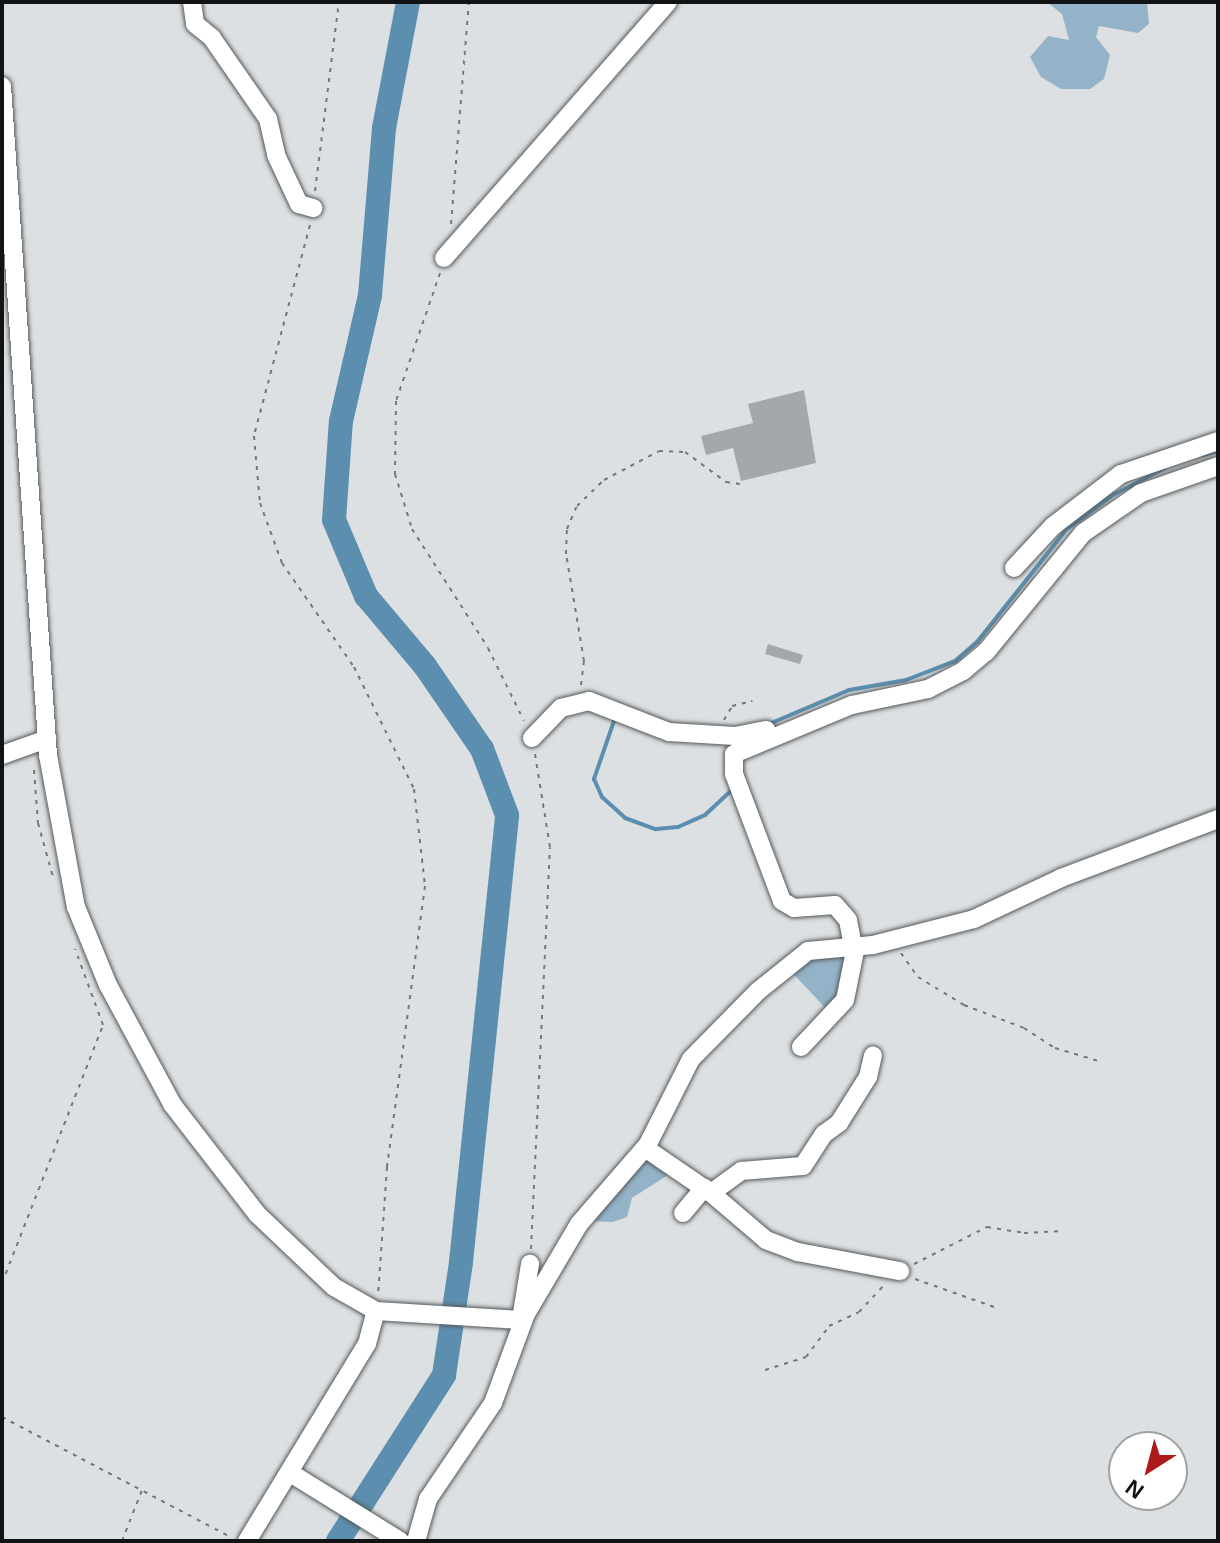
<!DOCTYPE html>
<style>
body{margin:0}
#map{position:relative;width:1220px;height:1543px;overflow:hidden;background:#dce0e2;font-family:Helvetica,sans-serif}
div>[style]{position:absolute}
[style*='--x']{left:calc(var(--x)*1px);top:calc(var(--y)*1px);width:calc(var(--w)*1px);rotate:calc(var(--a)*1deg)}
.green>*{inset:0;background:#94b3c8}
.stream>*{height:4px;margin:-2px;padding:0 2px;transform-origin:2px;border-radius:2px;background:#5c8faf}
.river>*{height:24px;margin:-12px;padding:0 12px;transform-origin:12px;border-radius:12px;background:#5c8faf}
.building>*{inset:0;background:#a4a8aa}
.path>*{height:2px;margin-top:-1px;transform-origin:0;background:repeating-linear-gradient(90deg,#757779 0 4px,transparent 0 10px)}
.roads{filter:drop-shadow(0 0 2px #55585a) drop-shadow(0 0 2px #55585a)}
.minor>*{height:18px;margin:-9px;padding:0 9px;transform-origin:9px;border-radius:9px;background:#fff}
span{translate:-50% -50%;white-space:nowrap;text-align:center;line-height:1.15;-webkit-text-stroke:8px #fff;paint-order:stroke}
.frame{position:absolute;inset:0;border:4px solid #121314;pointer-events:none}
.north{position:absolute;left:1108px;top:1431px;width:80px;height:80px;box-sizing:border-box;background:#fff;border:2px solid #a0a1a1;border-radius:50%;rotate:216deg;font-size:22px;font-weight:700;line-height:32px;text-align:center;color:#121314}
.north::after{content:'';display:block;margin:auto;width:28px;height:36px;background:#ac1b19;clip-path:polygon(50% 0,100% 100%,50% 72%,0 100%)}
</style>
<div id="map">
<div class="green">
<i style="clip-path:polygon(1047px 2px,1147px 2px,1149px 24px,1138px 33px,1099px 26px,1096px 37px,1110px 55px,1104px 79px,1090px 89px,1061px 89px,1041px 77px,1030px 57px,1048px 36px,1069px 40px,1062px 14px)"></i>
<i style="clip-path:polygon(848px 950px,842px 994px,829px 1012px,789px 969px,796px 963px)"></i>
<i style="clip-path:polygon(644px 1156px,671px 1173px,632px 1198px,627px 1217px,613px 1222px,586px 1221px)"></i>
</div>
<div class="stream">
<i style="--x:1203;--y:455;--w:16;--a:-15"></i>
<i style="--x:615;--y:718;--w:65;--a:109"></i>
<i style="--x:594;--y:779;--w:20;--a:66"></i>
<i style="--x:602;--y:797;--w:31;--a:42"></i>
<i style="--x:625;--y:818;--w:33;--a:20"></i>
<i style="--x:656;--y:829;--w:22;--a:-5"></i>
<i style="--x:678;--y:827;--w:30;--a:-24"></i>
<i style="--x:705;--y:815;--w:37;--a:-43"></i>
<i style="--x:769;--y:724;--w:87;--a:-23"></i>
<i style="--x:849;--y:690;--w:58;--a:-10"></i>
<i style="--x:906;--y:680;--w:53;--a:-21.2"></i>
<i style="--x:955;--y:661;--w:29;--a:-41"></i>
<i style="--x:977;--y:642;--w:144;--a:-51.5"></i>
<i style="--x:1067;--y:529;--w:57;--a:-36.5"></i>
<i style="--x:1113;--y:495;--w:59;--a:-27.4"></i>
</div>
<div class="river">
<i style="--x:338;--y:1541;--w:197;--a:-57.4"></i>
<i style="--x:444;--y:1375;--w:114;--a:-81.4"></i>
<i style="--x:461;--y:1262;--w:449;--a:-84.1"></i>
<i style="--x:507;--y:815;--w:71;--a:-110.7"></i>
<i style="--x:482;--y:749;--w:101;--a:-124.5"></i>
<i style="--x:425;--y:666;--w:92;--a:-130.1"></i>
<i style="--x:366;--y:596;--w:82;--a:-112.8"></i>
<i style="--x:334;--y:520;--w:99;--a:-86"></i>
<i style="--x:341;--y:421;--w:129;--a:-77"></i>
<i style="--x:370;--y:295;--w:168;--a:-85.2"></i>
<i style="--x:384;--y:128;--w:128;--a:-79.2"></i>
</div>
<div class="building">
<i style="clip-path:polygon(804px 390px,816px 463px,741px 481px,733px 448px,706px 455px,701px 436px,753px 423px,748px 404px)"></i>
<i style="clip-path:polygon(768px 644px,803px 655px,800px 664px,765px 654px)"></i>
</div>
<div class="path">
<i style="--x:315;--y:191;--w:191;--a:-82.8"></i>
<i style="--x:451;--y:224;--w:223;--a:-85.4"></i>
<i style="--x:310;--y:225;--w:218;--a:104.9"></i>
<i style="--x:254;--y:436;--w:67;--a:84.9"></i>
<i style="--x:260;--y:503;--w:64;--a:69.9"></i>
<i style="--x:282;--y:563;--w:126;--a:55.3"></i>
<i style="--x:354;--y:667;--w:136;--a:63.8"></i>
<i style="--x:414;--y:789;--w:98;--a:83.5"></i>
<i style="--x:425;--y:886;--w:284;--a:97.7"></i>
<i style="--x:387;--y:1167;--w:128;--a:94"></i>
<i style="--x:440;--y:273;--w:135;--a:109"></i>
<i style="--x:396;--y:401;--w:73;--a:90.8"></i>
<i style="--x:395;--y:474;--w:58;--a:72.8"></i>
<i style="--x:412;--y:529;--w:141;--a:57.4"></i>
<i style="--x:488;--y:648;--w:81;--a:63.7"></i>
<i style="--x:581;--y:685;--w:24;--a:-83"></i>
<i style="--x:584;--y:661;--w:109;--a:-99.5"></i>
<i style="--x:566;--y:554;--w:25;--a:-88"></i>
<i style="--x:567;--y:529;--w:25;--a:-67"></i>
<i style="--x:577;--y:506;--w:37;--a:-44"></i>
<i style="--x:604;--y:480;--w:62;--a:-27.8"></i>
<i style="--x:659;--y:451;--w:26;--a:2"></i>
<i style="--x:685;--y:452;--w:51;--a:36.2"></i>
<i style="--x:726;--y:482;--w:14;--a:8"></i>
<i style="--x:724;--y:720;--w:16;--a:-60"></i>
<i style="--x:732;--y:706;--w:21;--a:-14"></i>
<i style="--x:34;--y:770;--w:53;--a:85.7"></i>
<i style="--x:38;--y:823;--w:56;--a:74.5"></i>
<i style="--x:901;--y:953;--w:29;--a:55"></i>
<i style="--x:918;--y:977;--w:54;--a:31.3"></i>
<i style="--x:964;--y:1005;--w:64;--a:21"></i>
<i style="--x:1024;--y:1028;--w:37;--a:33"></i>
<i style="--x:1055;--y:1048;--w:49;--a:16.6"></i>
<i style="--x:531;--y:1249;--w:402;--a:-87.3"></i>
<i style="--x:550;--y:847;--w:94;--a:-99.2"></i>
<i style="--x:914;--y:1264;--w:82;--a:-26.9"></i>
<i style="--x:987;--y:1227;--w:37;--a:9"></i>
<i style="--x:1024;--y:1233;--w:34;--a:-3"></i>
<i style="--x:915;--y:1279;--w:87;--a:19.5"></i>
<i style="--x:2;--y:1283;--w:277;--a:-68.6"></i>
<i style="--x:103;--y:1025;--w:81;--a:-110.2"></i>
<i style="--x:765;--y:1370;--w:43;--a:-17.6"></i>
<i style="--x:806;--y:1357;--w:39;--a:-53"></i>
<i style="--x:829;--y:1326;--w:33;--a:-25"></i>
<i style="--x:859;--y:1312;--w:35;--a:-47"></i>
<i style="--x:2;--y:1417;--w:259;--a:27.7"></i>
<i style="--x:122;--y:1541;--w:55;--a:-68.6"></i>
</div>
<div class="roads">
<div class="minor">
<i style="--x:192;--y:2;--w:22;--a:82"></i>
<i style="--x:195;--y:24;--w:22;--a:39"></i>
<i style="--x:212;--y:38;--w:98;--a:55.3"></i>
<i style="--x:268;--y:119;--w:37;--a:77"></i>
<i style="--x:276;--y:155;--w:54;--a:64.9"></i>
<i style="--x:299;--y:204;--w:15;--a:16"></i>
<i style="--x:2;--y:86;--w:671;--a:86.07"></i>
<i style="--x:48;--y:755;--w:155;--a:79.6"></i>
<i style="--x:76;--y:907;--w:84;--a:67.7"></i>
<i style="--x:108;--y:985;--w:135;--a:61.7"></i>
<i style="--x:172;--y:1104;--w:139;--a:52.3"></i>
<i style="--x:257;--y:1214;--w:106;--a:43.5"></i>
<i style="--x:334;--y:1287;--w:48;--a:29.7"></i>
<i style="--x:376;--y:1311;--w:145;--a:3.6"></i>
<i style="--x:444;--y:258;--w:340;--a:-48.8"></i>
<i style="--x:1014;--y:568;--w:57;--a:-47.1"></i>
<i style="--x:1053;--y:526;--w:86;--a:-37.4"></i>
<i style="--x:1121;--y:474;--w:102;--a:-18.8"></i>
<i style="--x:532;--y:738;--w:42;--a:-46"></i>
<i style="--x:561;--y:708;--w:29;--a:-14"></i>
<i style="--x:589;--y:701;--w:86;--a:21.2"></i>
<i style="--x:669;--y:732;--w:66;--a:3.5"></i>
<i style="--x:735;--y:736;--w:32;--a:-11"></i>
<i style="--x:2;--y:755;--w:48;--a:-19.6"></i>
<i style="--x:853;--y:946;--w:26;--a:-101"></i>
<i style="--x:848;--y:920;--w:20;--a:-131"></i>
<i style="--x:835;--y:905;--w:41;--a:175.8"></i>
<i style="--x:794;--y:908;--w:14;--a:-150"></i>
<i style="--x:782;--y:901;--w:136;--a:-110.7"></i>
<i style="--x:734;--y:774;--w:20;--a:-90"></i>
<i style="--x:734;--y:754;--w:128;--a:-22.6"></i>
<i style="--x:852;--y:705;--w:78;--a:-11.9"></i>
<i style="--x:928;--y:689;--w:39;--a:-27"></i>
<i style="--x:963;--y:671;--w:30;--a:-40"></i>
<i style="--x:986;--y:652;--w:154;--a:-50.8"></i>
<i style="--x:1083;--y:533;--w:70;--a:-34.6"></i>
<i style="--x:1141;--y:493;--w:82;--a:-19.3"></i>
<i style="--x:801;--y:1047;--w:64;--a:-46.9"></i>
<i style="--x:845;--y:1000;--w:55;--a:-78.5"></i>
<i style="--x:645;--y:1148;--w:80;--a:34.3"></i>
<i style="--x:711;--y:1193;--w:72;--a:40.5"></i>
<i style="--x:766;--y:1240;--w:34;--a:21"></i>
<i style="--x:798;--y:1252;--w:104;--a:10.6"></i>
<i style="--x:711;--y:1193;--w:37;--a:-36"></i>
<i style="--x:741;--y:1171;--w:62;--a:-4.6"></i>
<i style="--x:803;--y:1166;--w:38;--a:-57"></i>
<i style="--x:824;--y:1134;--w:19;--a:-36"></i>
<i style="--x:839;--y:1123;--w:54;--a:-57.8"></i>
<i style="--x:868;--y:1077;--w:22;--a:-77"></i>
<i style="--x:683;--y:1213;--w:33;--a:-50"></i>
<i style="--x:522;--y:1313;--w:50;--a:-80.7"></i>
<i style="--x:292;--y:1474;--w:127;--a:31.8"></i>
<i style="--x:247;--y:1541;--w:231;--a:-58.7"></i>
<i style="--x:367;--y:1344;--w:34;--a:-75"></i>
<i style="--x:416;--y:1541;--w:44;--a:-74.1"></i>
<i style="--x:428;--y:1499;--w:116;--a:-55.9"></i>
<i style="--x:493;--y:1403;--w:95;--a:-69.7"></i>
<i style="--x:526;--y:1314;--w:104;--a:-59.5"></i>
<i style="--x:579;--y:1224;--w:106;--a:-49.2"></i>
<i style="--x:648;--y:1144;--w:95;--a:-63.2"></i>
<i style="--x:691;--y:1059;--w:95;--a:-45.4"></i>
<i style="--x:758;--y:991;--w:64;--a:-38.7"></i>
<i style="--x:808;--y:951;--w:65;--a:-5.3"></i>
<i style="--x:873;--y:945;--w:104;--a:-14.4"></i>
<i style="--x:974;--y:919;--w:96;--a:-25.2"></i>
<i style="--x:1061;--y:878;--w:168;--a:-20.6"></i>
</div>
</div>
<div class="frame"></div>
<div class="north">N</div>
</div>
